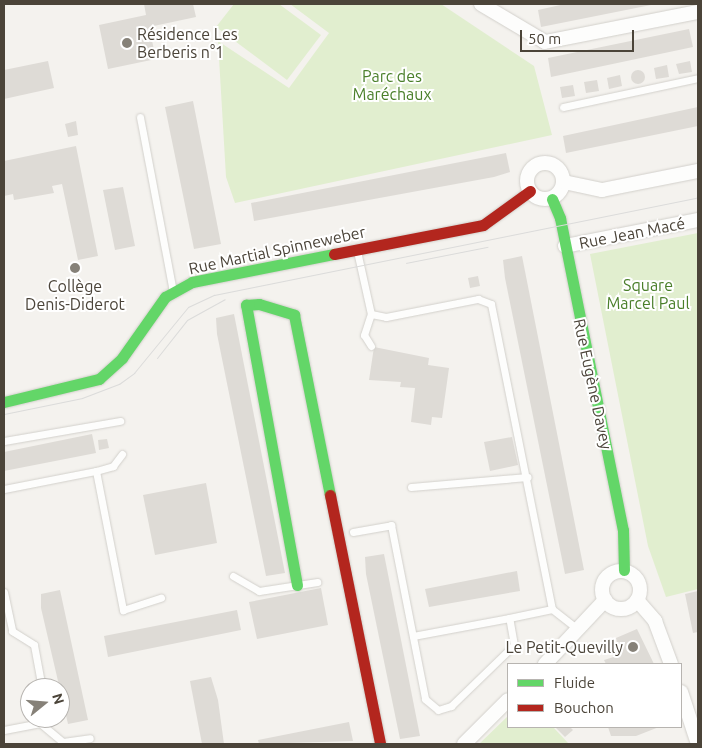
<!DOCTYPE html>
<meta charset="utf-8">
<style>
body{margin:0}
#map{position:relative;width:702px;height:748px;overflow:hidden;background:#f4f2ee;font-family:Ubuntu,sans-serif}
div>[style]{position:absolute}
[style*='--x']{left:calc(var(--x)*1px);top:calc(var(--y)*1px);width:calc(var(--w)*1px);rotate:calc(var(--a)*1deg)}
.green>*{inset:0;background:#e1eecf}
.building>*{inset:0;background:#dedbd6}
.round{border-radius:50%}
.roads{filter:drop-shadow(0 0 1px #d2d0cb) drop-shadow(0 0 1px #d2d0cb)}
.lane>*{height:7px;margin:-3.5px;padding:0 3.5px;transform-origin:3.5px;border-radius:3.5px;background:#fdfdfc}
.street>*{height:14px;margin:-7px;padding:0 7px;transform-origin:7px;border-radius:7px;background:#fdfdfc}
.street>.ring{margin:-7px;padding:0;box-sizing:content-box;background:none;border:14px solid #fdfdfc;border-radius:50%}
.fast>*{height:11px;margin:-5.5px;padding:0 5.5px;transform-origin:5.5px;border-radius:5.5px;background:#63d668}
.jam>*{height:11px;margin:-5.5px;padding:0 5.5px;transform-origin:5.5px;border-radius:5.5px;background:#b3261e}
.tram>*{height:1px;margin:-0.5px;padding:0 0.5px;transform-origin:0.5px;border-radius:0.5px;background:#dbdbda}
.dots>*{width:14px;height:14px;translate:-50% -50%;box-sizing:border-box;border:2px solid #fff;border-radius:50%}
span{translate:-50% -50%;white-space:nowrap;text-align:center;line-height:1.15;-webkit-text-stroke:4px #fff;paint-order:stroke}
.poi-label{font-size:16px;color:#4b4439}
.left{translate:0 -50%;text-align:left}
.right{translate:-100% -50%;text-align:right}
.park-label{font-size:16px;color:#4a7f2a}
.street-label{font-size:16px;color:#4b4439}
.frame{position:absolute;inset:0;border:5px solid #4b4439;pointer-events:none}
.legend{position:absolute;left:507px;top:663px;width:175px;height:65px;box-sizing:border-box;background:#fff;border:1px solid #b7b4b0;margin:0;padding:6px 9px;list-style:none;font-size:15px;color:#4b4439}
.legend li{display:flex;align-items:center;gap:10px;height:25px}
.legend b{width:25px;border:1px solid #b7b4b0}
.north{position:absolute;left:20px;top:678px;width:50px;height:50px;box-sizing:border-box;background:#fff;border:1px solid #b7b4b0;border-radius:50%;rotate:73deg;font-size:14px;font-weight:700;line-height:20px;text-align:center;color:#4b4439}
.north::after{content:'';display:block;margin:auto;width:18px;height:22px;background:#868178;clip-path:polygon(50% 0,100% 100%,50% 72%,0 100%)}
.scale{position:absolute;left:520px;top:30px;width:114px;height:22px;box-sizing:border-box;border:2px solid #4b4439;border-top:0;padding-left:6px;font-size:15px;line-height:18px;white-space:nowrap;color:#4b4439;-webkit-text-stroke:4px #fff;paint-order:stroke}
</style>
<div id="map">
<div class="green">
<i style="clip-path:polygon(234px 4px,279px 4px,321px 35px,287px 80px,216px 27px)"></i>
<i style="clip-path:polygon(290px 4px,441px 4px,534px 66px,552px 135px,235px 203px,226px 177px,218px 41px,289px 88px,329px 33px)"></i>
<i style="clip-path:polygon(698px 233px,698px 589px,666px 597px,648px 546px,590px 254px)"></i>
<i style="clip-path:polygon(508px 716px,508px 727px,553px 727px,569px 744px,479px 744px)"></i>
</div>
<div class="building">
<i style="clip-path:polygon(144px 4px,193px 4px,196px 17px,149px 27px,156px 59px,108px 69px,99px 25px,146px 15px)"></i>
<i style="clip-path:polygon(565px 4px,651px 4px,651px 5px,541px 27px,538px 10px)"></i>
<i style="clip-path:polygon(689px 29px,693px 47px,551px 77px,548px 58px)"></i>
<i style="clip-path:polygon(48px 61px,54px 88px,4px 99px,4px 70px)"></i>
<i style="clip-path:polygon(690px 61px,692px 72px,679px 74px,676px 64px)"></i>
<i style="clip-path:polygon(667px 65px,669px 77px,656px 79px,654px 68px)"></i>
<i class="round" style="left:631px;top:70px;width:14px;height:14px"></i>
<i style="clip-path:polygon(620px 75px,622px 86px,609px 89px,607px 78px)"></i>
<i style="clip-path:polygon(597px 80px,599px 91px,586px 93px,584px 82px)"></i>
<i style="clip-path:polygon(573px 85px,575px 96px,562px 98px,560px 87px)"></i>
<i style="clip-path:polygon(193px 101px,221px 244px,194px 249px,165px 107px)"></i>
<i style="clip-path:polygon(698px 107px,698px 126px,566px 153px,563px 136px)"></i>
<i style="clip-path:polygon(76px 121px,78px 135px,68px 137px,65px 124px)"></i>
<i style="clip-path:polygon(76px 146px,98px 256px,78px 260px,62px 184px,52px 186px,54px 193px,14px 200px,13px 194px,4px 196px,4px 161px)"></i>
<i style="clip-path:polygon(506px 153px,510px 172px,494px 177px,254px 221px,251px 203px)"></i>
<i style="clip-path:polygon(123px 187px,135px 246px,115px 250px,103px 190px)"></i>
<i style="clip-path:polygon(522px 256px,584px 570px,565px 574px,505px 278px,503px 260px)"></i>
<i style="clip-path:polygon(478px 276px,480px 286px,470px 288px,468px 278px)"></i>
<i style="clip-path:polygon(234px 314px,285px 573px,266px 576px,217px 334px,216px 318px)"></i>
<i style="clip-path:polygon(374px 347px,429px 358px,428px 365px,449px 368px,442px 418px,432px 417px,431px 425px,411px 422px,415px 388px,400px 387px,401px 382px,369px 380px)"></i>
<i style="clip-path:polygon(92px 434px,96px 453px,4px 471px,4px 452px)"></i>
<i style="clip-path:polygon(512px 437px,518px 465px,490px 471px,484px 442px)"></i>
<i style="clip-path:polygon(107px 439px,109px 448px,99px 450px,98px 440px)"></i>
<i style="clip-path:polygon(206px 483px,217px 543px,155px 555px,143px 495px)"></i>
<i style="clip-path:polygon(384px 554px,420px 736px,400px 739px,366px 574px,365px 557px)"></i>
<i style="clip-path:polygon(517px 571px,520px 591px,429px 607px,425px 589px)"></i>
<i style="clip-path:polygon(321px 588px,328px 625px,257px 639px,249px 602px)"></i>
<i style="clip-path:polygon(60px 590px,88px 720px,68px 724px,41px 608px,41px 594px)"></i>
<i style="clip-path:polygon(698px 591px,698px 632px,693px 633px,685px 594px)"></i>
<i style="clip-path:polygon(237px 610px,241px 630px,108px 657px,104px 636px)"></i>
<i style="clip-path:polygon(637px 629px,654px 664px,606px 664px,604px 660px,620px 655px,616px 638px)"></i>
<i style="clip-path:polygon(211px 677px,218px 700px,224px 744px,202px 744px,190px 681px)"></i>
<i style="clip-path:polygon(349px 722px,353px 741px,259px 744px,258px 740px)"></i>
<i style="clip-path:polygon(555px 727px,570px 727px,573px 730px,565px 737px)"></i>
<i style="clip-path:polygon(608px 727px,659px 727px,636px 736px,611px 736px)"></i>
</div>
<div class="roads">
<div class="lane">
<i style="--x:563;--y:107;--w:138;--a:-12.1"></i>
<i style="--x:140;--y:117;--w:177;--a:79.3"></i>
<i style="--x:357;--y:251;--w:65;--a:77.5"></i>
<i style="--x:371;--y:346;--w:13;--a:-122"></i>
<i style="--x:364;--y:335;--w:22;--a:-72"></i>
<i style="--x:371;--y:314;--w:15;--a:11"></i>
<i style="--x:386;--y:317;--w:94;--a:-11.1"></i>
<i style="--x:478;--y:299;--w:14;--a:21"></i>
<i style="--x:491;--y:304;--w:311;--a:78.7"></i>
<i style="--x:552;--y:609;--w:34;--a:38"></i>
<i style="--x:4;--y:441;--w:118;--a:-9.8"></i>
<i style="--x:96;--y:471;--w:142;--a:79"></i>
<i style="--x:123;--y:610;--w:40;--a:-18"></i>
<i style="--x:411;--y:487;--w:117;--a:-4.9"></i>
<i style="--x:4;--y:489;--w:94;--a:-11.1"></i>
<i style="--x:96;--y:471;--w:18;--a:-16"></i>
<i style="--x:113;--y:466;--w:15;--a:-53"></i>
<i style="--x:353;--y:532;--w:39;--a:-10"></i>
<i style="--x:391;--y:525;--w:177;--a:78.9"></i>
<i style="--x:425;--y:699;--w:17;--a:40"></i>
<i style="--x:438;--y:710;--w:14;--a:-17"></i>
<i style="--x:451;--y:706;--w:88;--a:-44.1"></i>
<i style="--x:514;--y:645;--w:27;--a:-100"></i>
<i style="--x:509;--y:618;--w:44;--a:-11.8"></i>
<i style="--x:233;--y:576;--w:30;--a:30"></i>
<i style="--x:259;--y:591;--w:59;--a:-8.8"></i>
<i style="--x:4;--y:592;--w:40;--a:78"></i>
<i style="--x:12;--y:631;--w:26;--a:32"></i>
<i style="--x:34;--y:645;--w:44;--a:79.5"></i>
<i style="--x:413;--y:636;--w:98;--a:-10.6"></i>
<i style="--x:4;--y:730;--w:37;--a:-11"></i>
<i style="--x:40;--y:723;--w:30;--a:40"></i>
<i style="--x:63;--y:742;--w:27;--a:-8"></i>
</div>
<div class="street">
<i style="--x:481;--y:4;--w:74;--a:30.7"></i>
<i style="--x:545;--y:42;--w:156;--a:-11.1"></i>
<i class="ring" style="left:527px;top:163px;width:22px;height:22px"></i>
<i style="--x:564;--y:182;--w:39;--a:12"></i>
<i style="--x:602;--y:190;--w:98;--a:-11.2"></i>
<i style="--x:565;--y:246;--w:136;--a:-11.1"></i>
<i class="ring" style="left:602px;top:571px;width:24px;height:24px"></i>
<i style="--x:637;--y:600;--w:28;--a:49"></i>
<i style="--x:655;--y:621;--w:46;--a:69.6"></i>
<i style="--x:545;--y:664;--w:88;--a:-46.8"></i>
<i style="--x:681;--y:692;--w:55;--a:71.9"></i>
<i style="--x:464;--y:744;--w:62;--a:-45"></i>
</div>
<div class="fast">
<i style="--x:552;--y:199;--w:21;--a:67"></i>
<i style="--x:560;--y:218;--w:318;--a:78.6"></i>
<i style="--x:623;--y:530;--w:40;--a:88.6"></i>
<i style="--x:4;--y:402;--w:98;--a:-13.6"></i>
<i style="--x:99;--y:379;--w:31;--a:-42"></i>
<i style="--x:122;--y:358;--w:75;--a:-54.8"></i>
<i style="--x:165;--y:297;--w:31;--a:-29"></i>
<i style="--x:192;--y:282;--w:145;--a:-11.2"></i>
<i style="--x:297;--y:585;--w:285;--a:-100.3"></i>
<i style="--x:246;--y:305;--w:13;--a:-4"></i>
<i style="--x:259;--y:304;--w:37;--a:17"></i>
<i style="--x:294;--y:315;--w:184;--a:78.7"></i>
</div>
<div class="jam">
<i style="--x:334;--y:254;--w:152;--a:-11"></i>
<i style="--x:483;--y:225;--w:58;--a:-35.9"></i>
<i style="--x:330;--y:495;--w:254;--a:78.6"></i>
</div>
</div>
<div class="tram">
<i style="--x:406;--y:263;--w:83;--a:-11.2"></i>
<i style="--x:157;--y:358;--w:48;--a:-51.7"></i>
<i style="--x:187;--y:320;--w:43;--a:-28.9"></i>
<i style="--x:4;--y:414;--w:80;--a:-11.6"></i>
<i style="--x:82;--y:398;--w:40;--a:-21"></i>
<i style="--x:119;--y:384;--w:19;--a:-36"></i>
<i style="--x:134;--y:373;--w:85;--a:-50.7"></i>
<i style="--x:188;--y:307;--w:29;--a:-25"></i>
<i style="--x:214;--y:295;--w:494;--a:-11.4"></i>
</div>
<div class="dots">
<i style="left:127px;top:43px;background:#868178"></i>
<i style="left:75px;top:268px;background:#868178"></i>
<i style="left:633px;top:647px;background:#868178"></i>
</div>
<div class="poi-label">
<span class="left" style="left:137px;top:43px">Résidence Les<br>Berberis n°1</span>
<span style="left:75px;top:295px">Collège<br>Denis-Diderot</span>
<span class="right" style="left:623px;top:647px">Le Petit-Quevilly</span>
</div>
<div class="park-label">
<span style="left:392px;top:85px">Parc des<br>Maréchaux</span>
<span style="left:648px;top:294px">Square<br>Marcel Paul</span>
</div>
<div class="street-label">
<span style="left:632px;top:233px;rotate:-11deg">Rue Jean Macé</span>
<span style="left:277px;top:250px;rotate:-12deg">Rue Martial Spinneweber</span>
<span style="left:593px;top:384px;rotate:78deg">Rue Eugène Davey</span>
</div>
<div class="frame"></div>
<ul class="legend">
<li><b style="height:6px;background:#63d668"></b>Fluide</li>
<li><b style="height:6px;background:#b3261e"></b>Bouchon</li>
</ul>
<div class="north">N</div>
<div class="scale">50 m</div>
</div>
